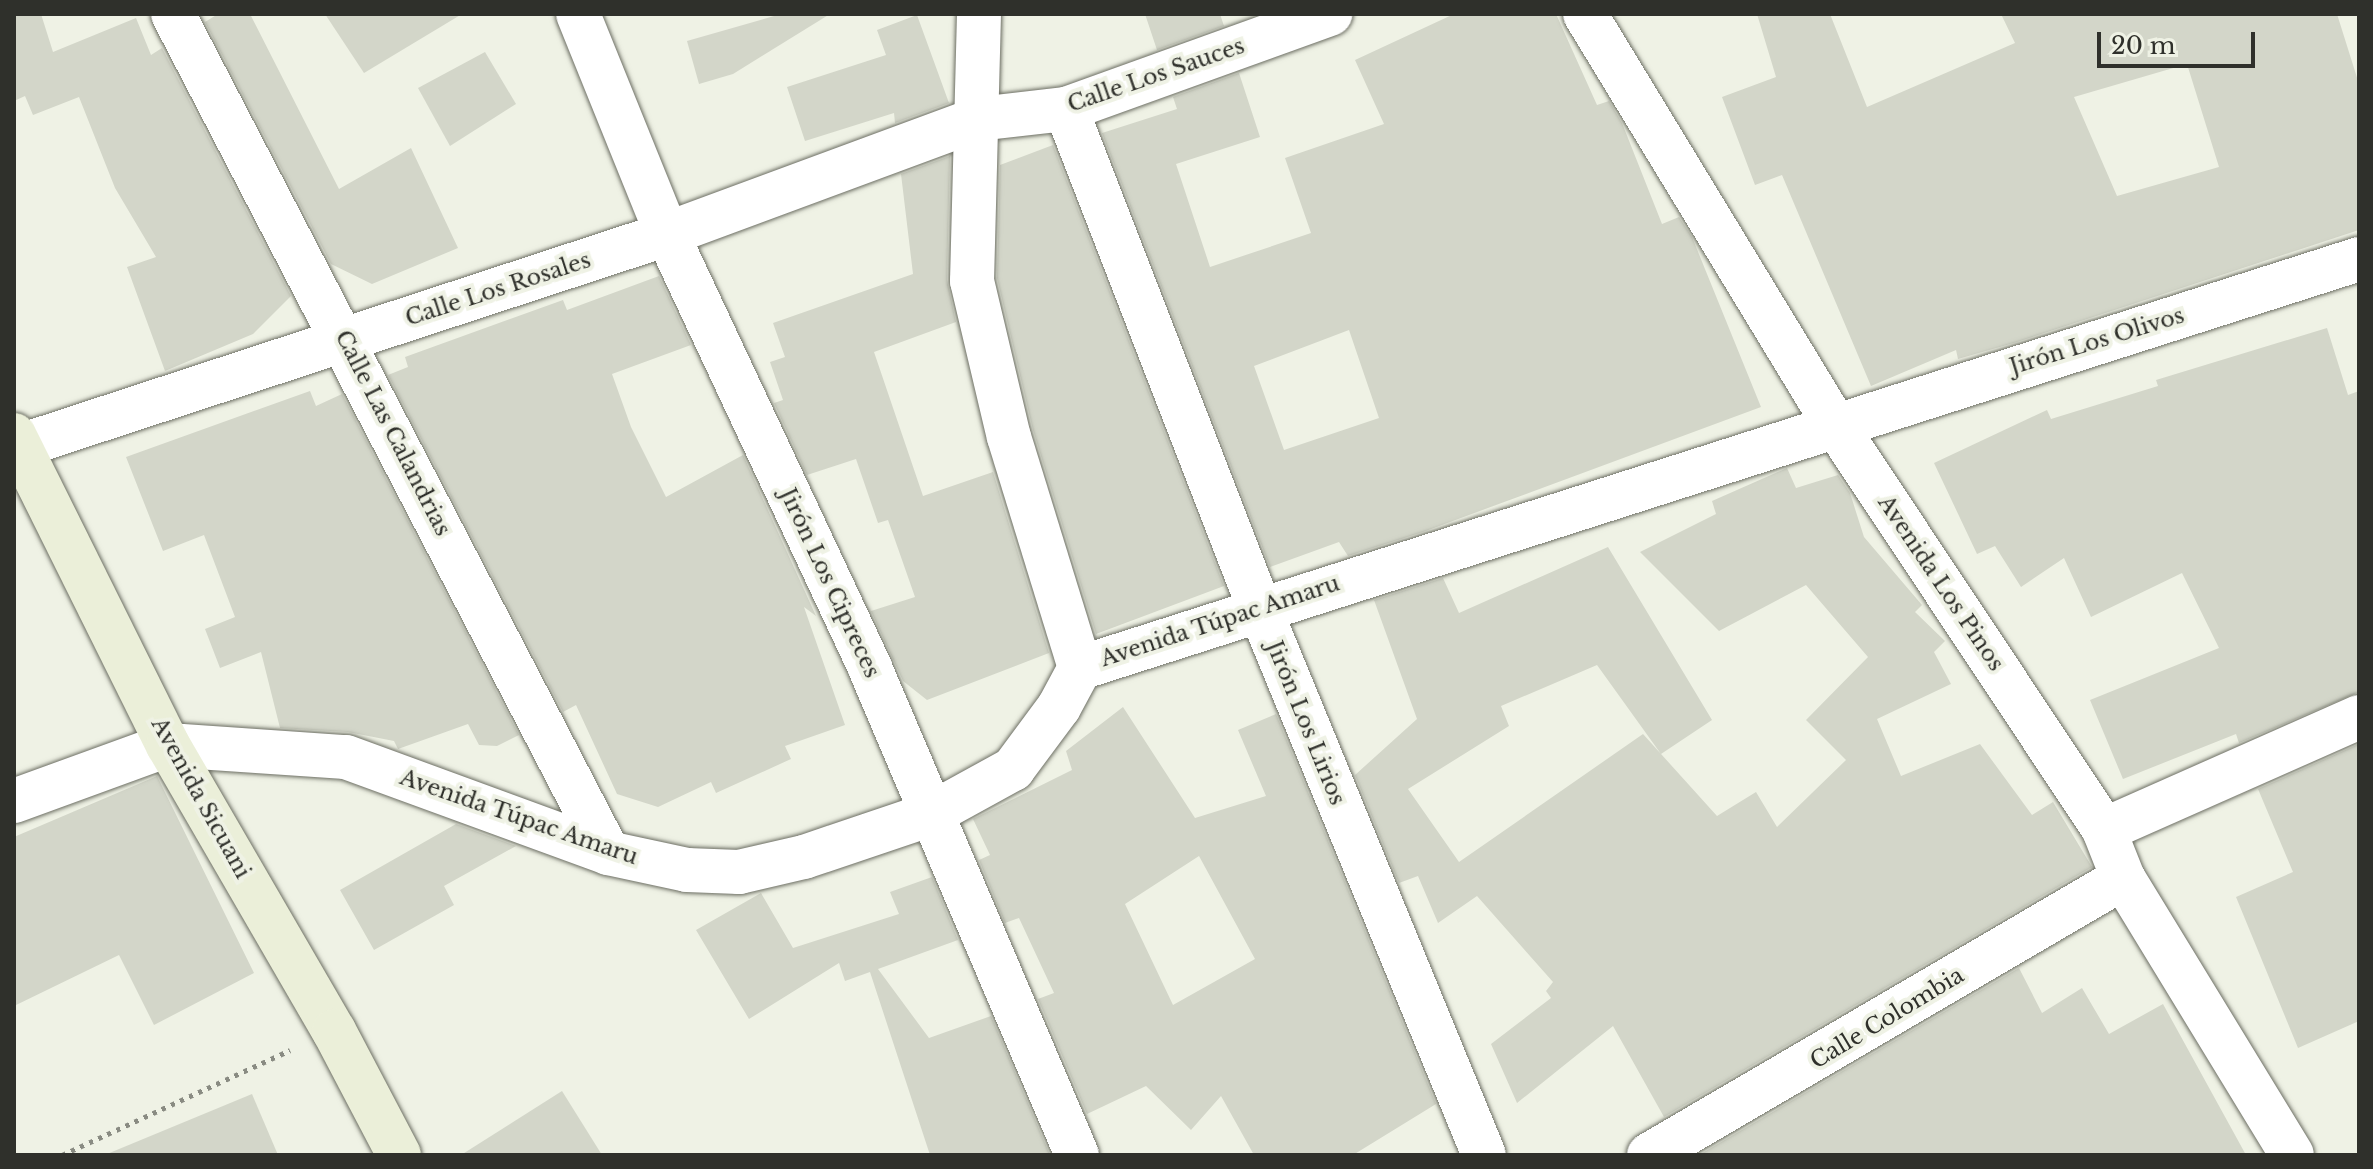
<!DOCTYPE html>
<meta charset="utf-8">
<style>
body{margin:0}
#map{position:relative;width:2373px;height:1169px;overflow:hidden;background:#eff2e5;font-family:"Libre Baskerville",serif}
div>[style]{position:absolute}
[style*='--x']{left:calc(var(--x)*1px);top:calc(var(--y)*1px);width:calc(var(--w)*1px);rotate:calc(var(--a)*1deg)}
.building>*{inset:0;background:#d3d6c9}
.path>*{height:5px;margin-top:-2.5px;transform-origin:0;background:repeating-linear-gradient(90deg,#898b82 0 4px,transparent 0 10px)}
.roads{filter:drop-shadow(0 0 2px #6c6e63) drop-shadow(0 0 2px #6c6e63)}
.street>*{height:44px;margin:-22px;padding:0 22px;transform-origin:22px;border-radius:22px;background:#fff}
.secondary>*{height:44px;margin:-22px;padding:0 22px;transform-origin:22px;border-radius:22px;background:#ebefd9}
span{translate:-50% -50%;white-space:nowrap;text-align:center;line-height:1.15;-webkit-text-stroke:8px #eff2e5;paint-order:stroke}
.street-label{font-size:22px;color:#2f302b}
.frame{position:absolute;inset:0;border:16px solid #2f302b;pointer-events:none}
.scale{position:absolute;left:2097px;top:32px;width:158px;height:36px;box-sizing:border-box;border:4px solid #2f302b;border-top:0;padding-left:10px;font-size:24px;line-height:28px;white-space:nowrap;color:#2f302b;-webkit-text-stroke:6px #eff2e5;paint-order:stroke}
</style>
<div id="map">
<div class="building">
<i style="clip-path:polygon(14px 14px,41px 14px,53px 52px,136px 18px,151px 55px,162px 48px,291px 296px,253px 334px,165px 371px,127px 267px,156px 257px,115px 188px,79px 97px,33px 115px,25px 96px,14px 101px)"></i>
<i style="clip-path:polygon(218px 14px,250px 14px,339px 189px,411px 148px,458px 248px,372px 284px,331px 264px,205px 22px)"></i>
<i style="clip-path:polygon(325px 14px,462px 14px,364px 73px)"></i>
<i style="clip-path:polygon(781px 14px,830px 14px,733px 74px,699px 84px,687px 41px)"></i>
<i style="clip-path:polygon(1145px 14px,1220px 14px,1224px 26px,1157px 50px)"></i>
<i style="clip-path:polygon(evenodd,1454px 14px,1556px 14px,1597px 105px,1609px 101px,1622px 123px,1662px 224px,1679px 217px,1692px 237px,1761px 407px,1423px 532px,1348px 556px,1339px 542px,1270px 567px,1102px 133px,1177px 109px,1173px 97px,1239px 73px,1260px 137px,1176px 164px,1210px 267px,1311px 233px,1285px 158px,1384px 124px,1355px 60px,1454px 14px,1349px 330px,1379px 418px,1284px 450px,1254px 366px,1349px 330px)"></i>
<i style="clip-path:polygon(evenodd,1757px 14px,1830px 14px,1867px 107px,2015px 43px,2001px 14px,2337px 14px,2359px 84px,2359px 230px,2017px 342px,1958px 359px,1956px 350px,1871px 386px,1782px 175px,1755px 185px,1722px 97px,1776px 77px,1757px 14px,2187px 64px,2219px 167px,2117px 196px,2074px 97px,2187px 64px)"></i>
<i style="clip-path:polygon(917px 15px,949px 103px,895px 123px,894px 113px,805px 141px,787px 87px,886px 55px,877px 30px)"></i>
<i style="clip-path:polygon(485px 52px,516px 104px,450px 146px,418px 88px)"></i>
<i style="clip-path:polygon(1053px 145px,1224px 586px,1096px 634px,1033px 430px,997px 278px,1000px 165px)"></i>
<i style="clip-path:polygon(950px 156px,947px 280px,956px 322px,874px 352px,923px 496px,993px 472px,1049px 653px,927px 700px,903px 681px,871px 611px,915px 597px,888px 520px,878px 523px,856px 459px,807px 475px,774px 403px,783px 400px,770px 362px,785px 357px,773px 323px,913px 274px,901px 174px)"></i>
<i style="clip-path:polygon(659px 276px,691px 345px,612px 374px,631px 427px,666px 497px,743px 455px,816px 616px,804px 607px,845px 725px,785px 746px,791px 759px,716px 793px,711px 782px,658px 807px,617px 794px,576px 705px,563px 712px,388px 375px,408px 367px,405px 357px,563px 300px,567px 310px)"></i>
<i style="clip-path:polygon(2327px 328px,2348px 395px,2359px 391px,2359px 692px,2239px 743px,2236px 734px,2123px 779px,2090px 700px,2219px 648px,2182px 573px,2091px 617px,2064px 558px,2021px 587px,1995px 546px,1977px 554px,1934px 463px,2047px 410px,2051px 419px,2158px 386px,2156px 380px)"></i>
<i style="clip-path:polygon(310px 391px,316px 406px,342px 394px,519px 735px,497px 746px,479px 745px,468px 724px,398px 749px,394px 741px,348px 732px,280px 728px,261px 652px,220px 668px,205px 629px,235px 617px,204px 535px,163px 551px,126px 457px)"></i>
<i style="clip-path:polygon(1787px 468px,1796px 488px,1838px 475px,1850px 493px,1864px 537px,1922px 605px,1915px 612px,1945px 641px,1934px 652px,1951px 684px,1877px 719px,1901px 776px,1980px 744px,2032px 815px,2053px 802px,2092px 867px,1664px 1117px,1613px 1026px,1517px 1103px,1491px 1044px,1551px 998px,1546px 991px,1553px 982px,1477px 896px,1438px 923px,1418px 876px,1399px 883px,1355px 775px,1417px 719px,1374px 600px,1443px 578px,1459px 613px,1608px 547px,1712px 720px,1661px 754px,1597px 665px,1501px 706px,1509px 726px,1408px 789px,1459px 862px,1643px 734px,1717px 816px,1756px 792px,1777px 827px,1846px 760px,1806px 720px,1868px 657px,1806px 585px,1719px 631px,1640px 552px,1716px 514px,1712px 501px)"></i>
<i style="clip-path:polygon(evenodd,1123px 707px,1195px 818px,1266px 796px,1238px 730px,1276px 714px,1436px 1104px,1353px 1155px,1254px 1155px,1221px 1096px,1191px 1130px,1146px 1086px,1087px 1114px,1038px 999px,1054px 993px,1019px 918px,1005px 923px,979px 860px,990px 855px,973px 819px,1072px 770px,1066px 751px,1123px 707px,1199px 856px,1255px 959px,1173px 1005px,1125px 904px,1199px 856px)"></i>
<i style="clip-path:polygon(2359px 744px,2359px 1021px,2298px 1048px,2236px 897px,2293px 872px,2258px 789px)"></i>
<i style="clip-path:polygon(157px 776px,254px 973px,154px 1025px,119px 955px,14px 1006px,14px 837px)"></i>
<i style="clip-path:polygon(456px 824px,516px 846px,444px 886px,454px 905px,374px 950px,340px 890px)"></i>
<i style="clip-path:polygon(932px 877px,958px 940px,878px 969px,929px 1038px,991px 1016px,1050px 1155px,930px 1155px,870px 972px,845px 981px,839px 963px,749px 1019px,696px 930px,761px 893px,793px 948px,899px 914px,890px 892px)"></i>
<i style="clip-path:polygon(2019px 968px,2042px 1013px,2082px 988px,2109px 1034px,2163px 1004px,2246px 1155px,1699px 1155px)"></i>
<i style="clip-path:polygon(562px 1091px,602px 1155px,461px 1155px)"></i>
<i style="clip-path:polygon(252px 1094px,278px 1155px,107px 1155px,107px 1154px)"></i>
</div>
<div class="path">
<i style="--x:62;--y:1155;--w:251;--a:-24.7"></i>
</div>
<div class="roads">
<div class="street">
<i style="--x:173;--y:14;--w:945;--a:62.59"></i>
<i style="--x:578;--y:14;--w:237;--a:68"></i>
<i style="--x:667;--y:234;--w:479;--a:64.9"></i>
<i style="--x:870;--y:668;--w:529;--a:66.97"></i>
<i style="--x:979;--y:14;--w:267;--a:91.5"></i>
<i style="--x:972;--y:281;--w:160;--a:76.7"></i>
<i style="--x:1009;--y:437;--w:242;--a:72.9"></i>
<i style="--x:1585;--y:14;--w:479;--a:58.7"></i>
<i style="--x:1834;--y:423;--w:488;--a:56.4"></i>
<i style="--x:2104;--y:830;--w:52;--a:68.4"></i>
<i style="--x:2123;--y:878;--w:324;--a:58.6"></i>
<i style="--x:1066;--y:109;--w:534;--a:68.82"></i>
<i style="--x:1259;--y:607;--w:592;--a:67.68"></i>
<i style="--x:14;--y:448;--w:687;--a:-18.14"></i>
<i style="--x:667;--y:234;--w:332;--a:-20.3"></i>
<i style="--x:978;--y:119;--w:89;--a:-6.5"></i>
<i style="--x:1066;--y:109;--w:281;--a:-19.8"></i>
<i style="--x:14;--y:801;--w:164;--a:-20"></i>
<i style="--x:168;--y:745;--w:178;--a:3.9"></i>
<i style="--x:346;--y:757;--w:279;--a:20.1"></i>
<i style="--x:608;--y:853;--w:81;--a:12.1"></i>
<i style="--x:687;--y:870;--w:52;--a:2.2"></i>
<i style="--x:739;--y:872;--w:67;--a:-13"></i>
<i style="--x:804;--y:857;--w:134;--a:-18.7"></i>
<i style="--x:931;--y:814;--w:94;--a:-28.8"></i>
<i style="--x:1013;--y:769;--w:77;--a:-53.4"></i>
<i style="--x:1059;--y:707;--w:44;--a:-61.7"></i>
<i style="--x:1080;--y:668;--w:1343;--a:-17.73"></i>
<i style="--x:2104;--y:830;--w:279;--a:-23.9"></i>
<i style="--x:1649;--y:1155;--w:549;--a:-30.3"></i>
</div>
<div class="secondary">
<i style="--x:14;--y:435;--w:346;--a:63.6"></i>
<i style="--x:168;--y:745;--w:331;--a:59.9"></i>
<i style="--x:334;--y:1031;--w:140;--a:62.3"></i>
</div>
</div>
<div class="street-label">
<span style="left:1156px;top:75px;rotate:-19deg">Calle Los Sauces</span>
<span style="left:498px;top:289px;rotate:-18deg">Calle Los Rosales</span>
<span style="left:2097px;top:341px;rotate:-17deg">Jirón Los Olivos</span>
<span style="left:393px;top:433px;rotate:63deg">Calle Las Calandrias</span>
<span style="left:830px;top:583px;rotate:65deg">Jirón Los Cipreces</span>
<span style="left:1941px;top:583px;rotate:56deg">Avenida Los Pinos</span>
<span style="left:1220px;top:621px;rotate:-18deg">Avenida Túpac Amaru</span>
<span style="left:1306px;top:723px;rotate:68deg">Jirón Los Lirios</span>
<span style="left:201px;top:798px;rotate:61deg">Avenida Sicuani</span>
<span style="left:519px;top:817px;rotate:19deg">Avenida Túpac Amaru</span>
<span style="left:1887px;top:1018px;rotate:-31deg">Calle Colombia</span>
</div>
<div class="frame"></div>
<div class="scale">20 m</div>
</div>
